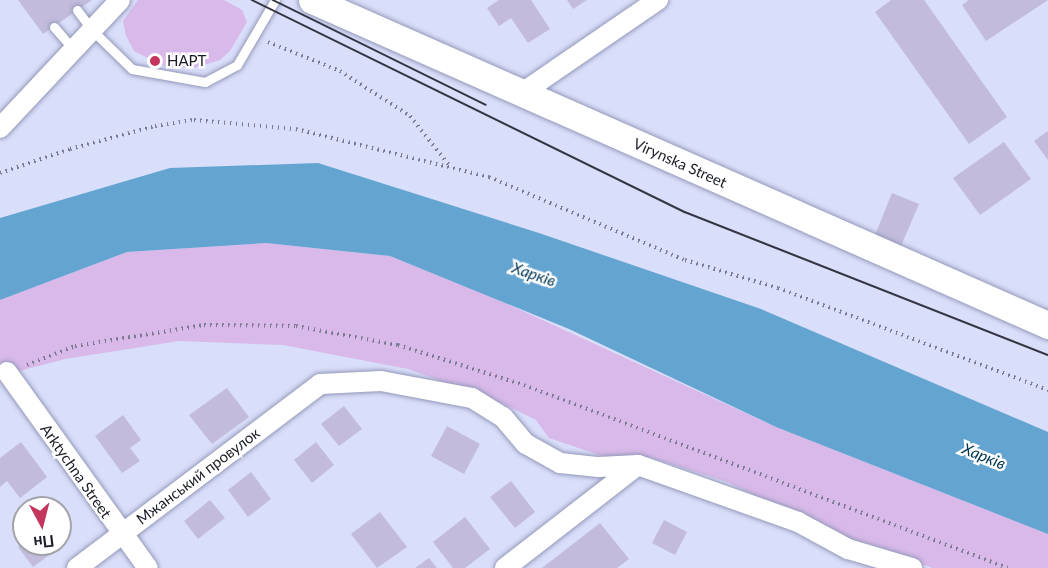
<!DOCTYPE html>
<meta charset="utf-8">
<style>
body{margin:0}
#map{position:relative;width:1048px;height:568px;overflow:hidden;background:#d9defa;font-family:Lato,sans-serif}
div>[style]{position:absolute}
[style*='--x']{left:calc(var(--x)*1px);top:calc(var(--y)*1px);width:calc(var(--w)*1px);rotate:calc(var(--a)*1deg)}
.green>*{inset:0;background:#d8b9e9}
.water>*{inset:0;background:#64a4d1}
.building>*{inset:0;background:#c2bbdc}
.path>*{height:4px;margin-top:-2px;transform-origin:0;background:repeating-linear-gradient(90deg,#797c90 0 1.5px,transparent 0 6px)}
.roads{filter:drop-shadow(0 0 2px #9499b9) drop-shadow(0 0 2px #9499b9)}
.lane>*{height:9px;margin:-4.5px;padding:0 4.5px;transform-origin:4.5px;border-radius:4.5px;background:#fff}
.street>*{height:20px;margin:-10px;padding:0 10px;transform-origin:10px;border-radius:10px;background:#fff}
.secondary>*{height:27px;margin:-13.5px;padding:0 13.5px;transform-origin:13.5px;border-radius:13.5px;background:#fff}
.tram>*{height:1.5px;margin:-0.75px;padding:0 0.75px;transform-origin:0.75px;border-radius:0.75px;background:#343644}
.dots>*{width:16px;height:16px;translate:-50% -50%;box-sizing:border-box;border:3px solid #fff;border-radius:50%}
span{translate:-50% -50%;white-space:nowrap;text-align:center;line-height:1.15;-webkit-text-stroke:5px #fff;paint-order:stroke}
.poi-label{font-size:15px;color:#1a1c28}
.left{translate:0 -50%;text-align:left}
.street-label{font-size:15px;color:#1a1c28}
.water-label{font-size:16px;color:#013856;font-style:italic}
.north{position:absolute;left:12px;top:496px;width:60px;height:60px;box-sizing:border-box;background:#fff;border:2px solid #a3a4a9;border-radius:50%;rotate:173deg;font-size:16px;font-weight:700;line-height:24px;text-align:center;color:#1a1c28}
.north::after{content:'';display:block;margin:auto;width:21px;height:27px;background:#c5365c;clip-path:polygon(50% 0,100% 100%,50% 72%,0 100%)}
</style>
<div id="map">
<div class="green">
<i style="clip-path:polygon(138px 0,224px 0,242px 10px,247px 22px,230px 51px,220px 60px,194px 68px,166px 67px,134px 51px,126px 36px,123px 21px)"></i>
<i style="clip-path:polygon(266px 243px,390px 256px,505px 303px,776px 427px,1048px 534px,1048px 568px,932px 568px,879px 547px,838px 535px,727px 482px,649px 457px,608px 458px,549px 438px,536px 420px,504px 404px,408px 369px,283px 345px,179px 341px,65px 359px,0 376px,0 300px,127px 252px)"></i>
</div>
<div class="water">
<i style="clip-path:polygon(318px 163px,539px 233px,761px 309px,1048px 432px,1048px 534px,776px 427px,569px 329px,390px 256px,266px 243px,127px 252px,0 300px,0 218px,170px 168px)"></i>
</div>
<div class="building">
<i style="clip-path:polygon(18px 0,92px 0,43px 34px)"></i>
<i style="clip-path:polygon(499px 0,531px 0,550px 29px,528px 43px,511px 18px,499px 26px,487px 8px)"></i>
<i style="clip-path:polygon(567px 0,587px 0,573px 9px)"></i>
<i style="clip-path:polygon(891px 0,924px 0,1007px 117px,969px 144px,875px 12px)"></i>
<i style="clip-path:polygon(969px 0,1048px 0,986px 41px,962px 5px)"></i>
<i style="clip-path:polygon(1048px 131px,1048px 160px,1034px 141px)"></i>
<i style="clip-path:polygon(1004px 142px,1031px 179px,980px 215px,953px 178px)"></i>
<i style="clip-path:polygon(892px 193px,919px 204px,901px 246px,875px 235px)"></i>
<i style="clip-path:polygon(227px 388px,249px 417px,212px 444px,189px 415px)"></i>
<i style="clip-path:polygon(344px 406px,362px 429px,339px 446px,321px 424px)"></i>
<i style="clip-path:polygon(123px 415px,141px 440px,130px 448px,140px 461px,122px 473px,95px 436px)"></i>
<i style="clip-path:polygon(447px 426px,480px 444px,464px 474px,431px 456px)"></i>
<i style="clip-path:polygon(21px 442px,47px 477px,20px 498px,7px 481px,0 487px,0 458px)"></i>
<i style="clip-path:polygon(316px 442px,334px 465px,312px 483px,294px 460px)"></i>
<i style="clip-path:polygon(251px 472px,271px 499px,248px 517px,228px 490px)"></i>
<i style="clip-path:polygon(511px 481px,535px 512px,515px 528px,490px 497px)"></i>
<i style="clip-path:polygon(210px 500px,225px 518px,198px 539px,184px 521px)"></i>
<i style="clip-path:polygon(380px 512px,407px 547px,377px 568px,351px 534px)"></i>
<i style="clip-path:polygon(465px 517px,490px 549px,465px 568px,453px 568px,433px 542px)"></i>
<i style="clip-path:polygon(664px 520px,687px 532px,675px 555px,652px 543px)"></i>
<i style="clip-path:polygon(600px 523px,629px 559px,617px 568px,542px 568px)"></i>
<i style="clip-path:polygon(24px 542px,52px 544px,56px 550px,33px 567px,18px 547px)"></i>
<i style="clip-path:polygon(429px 558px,437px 568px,415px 568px)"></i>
</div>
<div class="path">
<i style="--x:268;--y:42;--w:78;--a:21.9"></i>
<i style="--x:340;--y:71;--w:83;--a:32.7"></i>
<i style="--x:410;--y:116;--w:63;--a:51.5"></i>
<i style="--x:0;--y:173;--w:74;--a:-18.9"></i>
<i style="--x:70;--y:149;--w:88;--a:-15.1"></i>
<i style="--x:155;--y:126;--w:39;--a:-9"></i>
<i style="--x:194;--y:120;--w:102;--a:5"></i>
<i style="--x:296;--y:129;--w:199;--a:14"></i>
<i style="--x:489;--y:177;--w:213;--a:23"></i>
<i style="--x:685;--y:260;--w:97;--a:16.8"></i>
<i style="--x:778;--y:288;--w:289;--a:20.7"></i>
<i style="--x:27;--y:365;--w:52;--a:-21.6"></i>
<i style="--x:75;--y:346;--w:131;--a:-9.2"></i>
<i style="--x:204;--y:325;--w:92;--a:0.6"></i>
<i style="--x:296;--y:326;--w:104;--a:10.6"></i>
<i style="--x:398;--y:345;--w:132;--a:17.6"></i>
<i style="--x:524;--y:385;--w:517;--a:20.71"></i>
</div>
<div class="roads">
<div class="lane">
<i style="--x:77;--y:10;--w:26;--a:53"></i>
<i style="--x:93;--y:31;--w:54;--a:44.3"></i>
<i style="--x:132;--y:69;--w:74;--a:10.1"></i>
<i style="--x:205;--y:82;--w:36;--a:-28"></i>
<i style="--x:237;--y:65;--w:75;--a:-59.7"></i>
<i style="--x:54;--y:27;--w:30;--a:49"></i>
</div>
<div class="street">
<i style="--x:522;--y:93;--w:165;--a:-34.4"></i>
<i style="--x:0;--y:128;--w:175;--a:-46.8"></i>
<i style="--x:7;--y:372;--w:241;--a:54.3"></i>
<i style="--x:77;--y:568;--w:305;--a:-37.1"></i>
<i style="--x:320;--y:384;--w:61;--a:-2.8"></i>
<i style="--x:381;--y:381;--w:93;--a:10.6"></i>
<i style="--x:472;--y:398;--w:36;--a:32"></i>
<i style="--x:503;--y:417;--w:35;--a:50"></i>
<i style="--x:526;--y:444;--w:39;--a:29"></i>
<i style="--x:560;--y:463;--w:39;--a:6"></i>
<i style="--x:599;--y:467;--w:39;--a:-3"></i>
<i style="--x:638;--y:465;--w:170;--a:19.6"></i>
<i style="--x:798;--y:522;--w:57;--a:28.4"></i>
<i style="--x:848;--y:549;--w:67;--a:16.5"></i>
<i style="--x:505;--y:568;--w:168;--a:-37.8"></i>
</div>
<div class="secondary">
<i style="--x:312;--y:0;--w:805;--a:23.83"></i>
</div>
</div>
<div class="tram">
<i style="--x:252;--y:0;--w:482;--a:26.1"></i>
<i style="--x:685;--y:212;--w:390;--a:21.5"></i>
<i style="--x:273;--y:0;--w:237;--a:26.2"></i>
</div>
<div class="dots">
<i style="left:155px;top:61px;background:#c5365c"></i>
</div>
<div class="poi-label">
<span class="left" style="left:167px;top:61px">НАРТ</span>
</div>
<div class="street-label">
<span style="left:680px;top:163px;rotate:24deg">Virynska Street</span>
<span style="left:76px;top:471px;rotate:55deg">Arktychna Street</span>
<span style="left:198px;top:476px;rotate:-37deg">Мжанський провулок</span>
</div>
<div class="water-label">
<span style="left:534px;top:274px;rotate:19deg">Харків</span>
<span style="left:984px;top:456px;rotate:22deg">Харків</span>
</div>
<div class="north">Пн</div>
</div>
